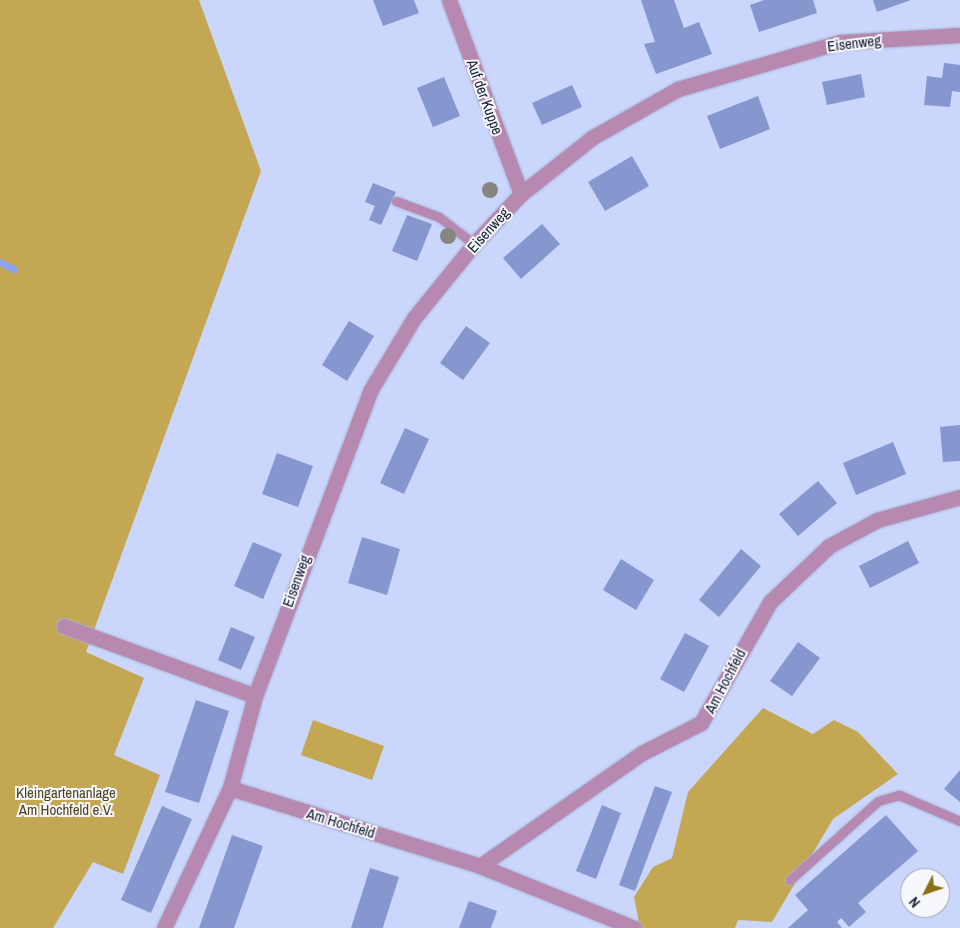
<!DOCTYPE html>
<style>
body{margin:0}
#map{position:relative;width:960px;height:928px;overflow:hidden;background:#cad6fb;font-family:"Archivo Narrow",sans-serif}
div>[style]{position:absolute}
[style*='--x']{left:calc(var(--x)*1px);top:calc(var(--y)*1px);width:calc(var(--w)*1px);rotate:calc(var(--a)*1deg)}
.green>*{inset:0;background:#c3a753}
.stream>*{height:7px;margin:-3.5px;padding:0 3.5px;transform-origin:3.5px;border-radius:3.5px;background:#8da3ef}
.building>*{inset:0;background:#8697d0}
.roads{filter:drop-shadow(0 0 1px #a7b1d3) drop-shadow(0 0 1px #a7b1d3)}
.lane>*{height:9px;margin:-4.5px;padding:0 4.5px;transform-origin:4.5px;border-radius:4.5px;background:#b789b0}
.street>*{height:15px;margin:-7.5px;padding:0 7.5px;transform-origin:7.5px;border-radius:7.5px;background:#b789b0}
.trees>*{width:16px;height:16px;margin:-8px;border-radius:50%;background:#868580}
span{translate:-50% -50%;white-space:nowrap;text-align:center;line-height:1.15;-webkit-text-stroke:4px #f6f8fe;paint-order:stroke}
.street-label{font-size:15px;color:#191f35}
.park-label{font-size:15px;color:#4f421c}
.north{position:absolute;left:900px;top:868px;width:50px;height:50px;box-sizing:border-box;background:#f6f8fe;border:1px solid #9ea1ae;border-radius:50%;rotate:229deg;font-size:14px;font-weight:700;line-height:20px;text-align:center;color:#191f35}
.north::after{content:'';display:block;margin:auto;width:18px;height:22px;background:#8c7114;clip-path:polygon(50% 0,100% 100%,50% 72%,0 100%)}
</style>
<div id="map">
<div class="green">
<i style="clip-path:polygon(0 0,199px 0,261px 171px,86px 652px,144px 678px,114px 755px,160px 775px,123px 874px,93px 862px,53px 928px,0 928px)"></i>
<i style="clip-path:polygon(763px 708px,813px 734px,834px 720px,858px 732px,898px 774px,833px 819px,772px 922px,738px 920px,735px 928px,640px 928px,634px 897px,653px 867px,672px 858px,688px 792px)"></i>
<i style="clip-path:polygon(313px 720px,384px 746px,372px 780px,301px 755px)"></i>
</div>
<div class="stream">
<i style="--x:0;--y:262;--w:16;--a:27"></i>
</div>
<div class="building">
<i style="clip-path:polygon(373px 0,414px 0,419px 13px,383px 26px)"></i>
<i style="clip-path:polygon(641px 0,674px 0,684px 28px,699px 22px,712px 54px,656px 74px,644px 44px,655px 42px)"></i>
<i style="clip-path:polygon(764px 0,813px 0,817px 13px,759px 32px,750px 5px)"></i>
<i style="clip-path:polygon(873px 0,911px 0,877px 12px)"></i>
<i style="clip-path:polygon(944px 63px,960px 65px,960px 92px,952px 91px,950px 107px,924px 105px,927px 76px,942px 78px)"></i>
<i style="clip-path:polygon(861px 74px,865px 97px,827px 105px,822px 82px)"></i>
<i style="clip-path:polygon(444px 77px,460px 116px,433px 127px,417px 88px)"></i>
<i style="clip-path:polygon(572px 85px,582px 107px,542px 125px,532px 103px)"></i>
<i style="clip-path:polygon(758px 96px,770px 129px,720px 149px,707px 116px)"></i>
<i style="clip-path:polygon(632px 156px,649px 186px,605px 211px,588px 182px)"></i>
<i style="clip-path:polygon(373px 183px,396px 192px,381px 225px,369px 220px,375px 206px,365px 202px)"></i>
<i style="clip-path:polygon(407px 215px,432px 224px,417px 261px,392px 251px)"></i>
<i style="clip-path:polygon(542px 224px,560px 244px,521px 279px,503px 258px)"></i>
<i style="clip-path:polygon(349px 321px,374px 336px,347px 381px,322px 365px)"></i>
<i style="clip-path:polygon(466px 326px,490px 343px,463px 380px,440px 363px)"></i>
<i style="clip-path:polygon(960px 425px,960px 461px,943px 462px,940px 427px)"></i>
<i style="clip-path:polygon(405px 428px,429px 439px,404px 494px,380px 483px)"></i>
<i style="clip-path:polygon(893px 442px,906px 474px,856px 495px,843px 463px)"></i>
<i style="clip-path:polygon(277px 453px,313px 466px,298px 507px,262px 494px)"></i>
<i style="clip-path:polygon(818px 481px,837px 503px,798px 536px,779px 514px)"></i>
<i style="clip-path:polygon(362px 537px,400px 549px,387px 595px,348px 583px)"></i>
<i style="clip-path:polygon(908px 541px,919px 563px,870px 588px,859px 566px)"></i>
<i style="clip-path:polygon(253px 542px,282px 554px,263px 599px,234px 586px)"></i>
<i style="clip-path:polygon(741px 549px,761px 566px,719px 617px,699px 600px)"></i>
<i style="clip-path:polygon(621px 559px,654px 580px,636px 610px,603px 590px)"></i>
<i style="clip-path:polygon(231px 627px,255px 637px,241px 670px,218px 660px)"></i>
<i style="clip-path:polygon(685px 633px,709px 646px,684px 692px,660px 679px)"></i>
<i style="clip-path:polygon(798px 642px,820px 658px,792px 696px,770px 681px)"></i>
<i style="clip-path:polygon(196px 700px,229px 711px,199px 803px,165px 792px)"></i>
<i style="clip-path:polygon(960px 770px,960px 802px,944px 789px)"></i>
<i style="clip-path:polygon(655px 786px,672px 792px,635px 891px,619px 885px)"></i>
<i style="clip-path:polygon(602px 805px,621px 813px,596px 879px,576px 871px)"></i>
<i style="clip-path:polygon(162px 806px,192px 819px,151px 913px,121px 900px)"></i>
<i style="clip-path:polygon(886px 815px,918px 851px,858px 903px,866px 912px,849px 927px,841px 918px,837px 922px,842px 928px,788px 928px,808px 910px,795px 895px)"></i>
<i style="clip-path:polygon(232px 835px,263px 846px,245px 897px,234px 928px,199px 928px)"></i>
<i style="clip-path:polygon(370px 868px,399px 877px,384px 924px,383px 928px,351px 928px)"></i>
<i style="clip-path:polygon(469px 901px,497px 911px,491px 928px,459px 928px)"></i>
</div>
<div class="roads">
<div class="lane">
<i style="--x:396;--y:201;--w:46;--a:20.4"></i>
<i style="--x:439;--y:217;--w:44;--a:37.6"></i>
<i style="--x:790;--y:880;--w:118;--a:-41.9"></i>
<i style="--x:878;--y:801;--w:22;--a:-16"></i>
<i style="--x:899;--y:795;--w:66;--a:23.1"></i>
</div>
<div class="street">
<i style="--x:449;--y:0;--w:207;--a:69.6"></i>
<i style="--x:64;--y:626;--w:203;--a:20.1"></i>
<i style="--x:230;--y:788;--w:262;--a:17.3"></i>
<i style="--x:480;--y:866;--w:166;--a:21.9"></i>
<i style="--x:480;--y:866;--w:198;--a:-34.9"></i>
<i style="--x:642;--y:753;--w:66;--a:-27"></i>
<i style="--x:701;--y:723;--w:139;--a:-60.3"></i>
<i style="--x:770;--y:602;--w:81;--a:-43.5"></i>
<i style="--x:829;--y:546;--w:55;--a:-28.4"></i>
<i style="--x:877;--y:520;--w:86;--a:-15.5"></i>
<i style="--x:164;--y:928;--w:155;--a:-64.8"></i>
<i style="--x:230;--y:788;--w:95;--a:-74.8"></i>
<i style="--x:255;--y:696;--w:326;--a:-69.3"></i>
<i style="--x:370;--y:391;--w:85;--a:-58.9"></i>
<i style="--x:414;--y:318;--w:95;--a:-51"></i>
<i style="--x:474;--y:244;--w:69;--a:-46.8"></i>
<i style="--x:521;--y:194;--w:92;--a:-38.4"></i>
<i style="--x:593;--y:137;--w:98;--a:-29.5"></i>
<i style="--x:678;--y:89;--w:169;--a:-16.2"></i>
<i style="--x:840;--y:42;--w:120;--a:-3.3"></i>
</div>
</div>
<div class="trees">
<i style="left:490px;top:190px"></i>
<i style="left:448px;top:236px"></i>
</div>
<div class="street-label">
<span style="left:854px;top:43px;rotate:-7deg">Eisenweg</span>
<span style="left:485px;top:97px;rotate:70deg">Auf der Kuppe</span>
<span style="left:488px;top:230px;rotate:-48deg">Eisenweg</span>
<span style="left:296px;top:581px;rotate:-70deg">Eisenweg</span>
<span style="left:725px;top:681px;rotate:-62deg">Am Hochfeld</span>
<span style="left:341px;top:823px;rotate:17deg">Am Hochfeld</span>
</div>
<div class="park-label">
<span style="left:66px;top:801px">Kleingartenanlage<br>Am Hochfeld e.V.</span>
</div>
<div class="north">N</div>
</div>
